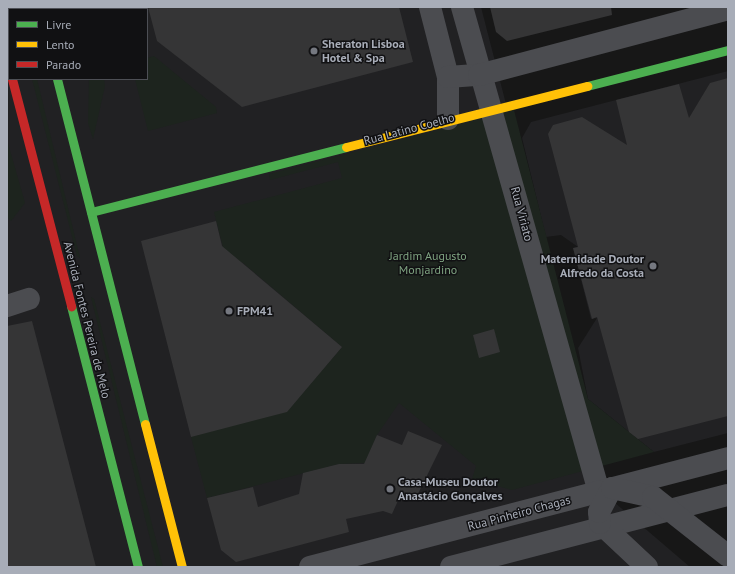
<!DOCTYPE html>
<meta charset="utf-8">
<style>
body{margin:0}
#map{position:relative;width:735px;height:574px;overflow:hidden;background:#171717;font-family:"PT Sans",sans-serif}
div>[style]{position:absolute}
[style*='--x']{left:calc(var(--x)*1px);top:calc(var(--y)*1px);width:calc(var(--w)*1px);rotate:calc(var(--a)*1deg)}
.built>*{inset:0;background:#212123}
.green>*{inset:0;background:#1d241e}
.building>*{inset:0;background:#353536}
.street>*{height:22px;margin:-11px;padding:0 11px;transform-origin:11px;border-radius:11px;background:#4b4c50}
.fast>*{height:9px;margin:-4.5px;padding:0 4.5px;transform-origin:4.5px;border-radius:4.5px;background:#4caf50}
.slow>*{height:9px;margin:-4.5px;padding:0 4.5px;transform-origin:4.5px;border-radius:4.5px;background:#ffc107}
.jam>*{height:9px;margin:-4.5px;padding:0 4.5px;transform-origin:4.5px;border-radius:4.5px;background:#c62828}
.dots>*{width:11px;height:11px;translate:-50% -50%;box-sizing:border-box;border:2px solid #111113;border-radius:50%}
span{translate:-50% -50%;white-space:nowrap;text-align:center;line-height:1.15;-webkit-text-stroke:3px #111113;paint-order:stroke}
.poi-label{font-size:12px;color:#a8adb8;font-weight:700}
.left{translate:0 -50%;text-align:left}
.right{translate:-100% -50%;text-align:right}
.street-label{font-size:12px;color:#a8adb8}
.park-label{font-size:12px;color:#7fa381}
.frame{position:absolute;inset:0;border:8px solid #a8adb8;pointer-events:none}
.legend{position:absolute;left:8px;top:8px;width:140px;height:72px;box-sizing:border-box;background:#111113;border:1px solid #4d4f55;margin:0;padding:5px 7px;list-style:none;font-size:12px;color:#a8adb8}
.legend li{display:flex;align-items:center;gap:8px;height:20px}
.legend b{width:20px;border:1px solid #4d4f55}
</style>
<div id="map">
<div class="built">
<i style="clip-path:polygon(evenodd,7px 7px,481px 7px,607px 496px,690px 567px,7px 567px,7px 7px,9px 9px,147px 9px,147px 79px,9px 79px,9px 9px)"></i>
<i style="clip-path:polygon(728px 71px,728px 433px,654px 452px,588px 399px,578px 348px,597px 318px,591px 319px,573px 248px,578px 247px,561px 235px,546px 237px,522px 138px,531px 122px)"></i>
</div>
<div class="green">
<i style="clip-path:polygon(154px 56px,216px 107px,217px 113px,148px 131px,135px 79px,147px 79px,147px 58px)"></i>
<i style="clip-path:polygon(32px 79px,37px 79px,80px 258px,77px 256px)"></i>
<i style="clip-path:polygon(89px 79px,104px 79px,105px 86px,93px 139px,88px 123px)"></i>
<i style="clip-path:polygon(514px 110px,588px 399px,654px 452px,512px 490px,472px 479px,476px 466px,399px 403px,377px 435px,365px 463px,339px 464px,207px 498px,191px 437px,290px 408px,342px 347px,242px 262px,230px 275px,214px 212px,342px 178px,338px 162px,270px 180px,269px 174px)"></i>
<i style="clip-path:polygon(7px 140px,25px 203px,11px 221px,7px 217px)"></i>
<i style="clip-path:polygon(91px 297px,94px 299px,163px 567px,157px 567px)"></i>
</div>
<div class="building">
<i style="clip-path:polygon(148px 7px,399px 7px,413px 62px,242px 107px,157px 41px)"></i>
<i style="clip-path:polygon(490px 7px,611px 7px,612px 15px,507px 41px,496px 32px)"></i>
<i style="clip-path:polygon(728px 78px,728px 416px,638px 439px,629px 432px,597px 317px,592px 319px,573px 248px,578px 247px,548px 134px,553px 125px,582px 117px,627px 145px,616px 100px,679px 84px,689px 118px,710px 83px)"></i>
<i style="clip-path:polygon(216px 221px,222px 246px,342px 347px,287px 412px,191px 437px,141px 241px)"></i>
<i style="clip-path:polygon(32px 321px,96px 567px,7px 567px,7px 326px)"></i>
<i style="clip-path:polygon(494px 329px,500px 352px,479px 358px,473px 335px)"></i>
<i style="clip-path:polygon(408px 431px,442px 445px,415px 500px,401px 494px,392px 514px,383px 511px,346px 519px,349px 532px,236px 562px,221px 550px,207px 498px,253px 487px,258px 507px,299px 494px,303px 473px,339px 464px,364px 464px,377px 435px,402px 445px)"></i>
</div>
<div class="street">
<i style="--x:430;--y:7;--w:72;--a:75.6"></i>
<i style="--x:448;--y:77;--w:42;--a:90"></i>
<i style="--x:462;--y:7;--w:504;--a:74.23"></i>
<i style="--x:448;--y:77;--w:31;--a:-4"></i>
<i style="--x:479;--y:75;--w:258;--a:-14.8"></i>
<i style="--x:7;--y:306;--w:23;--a:-18"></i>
<i style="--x:310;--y:567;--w:432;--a:-14.6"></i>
<i style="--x:451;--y:567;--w:286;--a:-14.6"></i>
<i style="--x:647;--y:567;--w:64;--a:-136.9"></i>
<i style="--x:600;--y:523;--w:11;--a:-95"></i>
<i style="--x:599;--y:512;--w:27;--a:-62"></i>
<i style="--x:612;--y:488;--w:42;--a:12.4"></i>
<i style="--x:653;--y:497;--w:95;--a:38.2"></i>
</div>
<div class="fast">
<i style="--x:38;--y:7;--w:2;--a:63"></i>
<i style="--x:57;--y:79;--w:356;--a:75.7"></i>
<i style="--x:587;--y:86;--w:146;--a:-14.3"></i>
<i style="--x:91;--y:212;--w:263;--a:-14.3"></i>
<i style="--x:71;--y:306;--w:269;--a:75.6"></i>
</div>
<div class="slow">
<i style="--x:346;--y:147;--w:249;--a:-14.2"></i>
<i style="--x:145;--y:424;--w:148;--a:75.5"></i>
</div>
<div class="jam">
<i style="--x:7;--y:60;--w:8;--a:76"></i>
<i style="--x:12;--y:79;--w:235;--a:75.4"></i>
</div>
<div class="dots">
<i style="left:314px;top:51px;background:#757880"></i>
<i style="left:653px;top:266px;background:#757880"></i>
<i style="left:229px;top:311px;background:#757880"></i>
<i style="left:390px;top:489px;background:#757880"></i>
</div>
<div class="poi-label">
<span class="left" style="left:322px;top:51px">Sheraton Lisboa<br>Hotel &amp; Spa</span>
<span class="right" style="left:644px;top:266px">Maternidade Doutor<br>Alfredo da Costa</span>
<span class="left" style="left:237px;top:311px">FPM41</span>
<span class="left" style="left:398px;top:489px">Casa-Museu Doutor<br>Anastácio Gonçalves</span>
</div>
<div class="street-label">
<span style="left:409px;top:129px;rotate:-15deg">Rua Latino Coelho</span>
<span style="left:522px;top:214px;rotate:75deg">Rua Viriato</span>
<span style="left:87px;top:320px;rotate:76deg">Avenida Fontes Pereira de Melo</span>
<span style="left:519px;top:513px;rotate:-15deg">Rua Pinheiro Chagas</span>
</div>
<div class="park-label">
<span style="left:428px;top:263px">Jardim Augusto<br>Monjardino</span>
</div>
<div class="frame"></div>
<ul class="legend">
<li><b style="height:5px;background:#4caf50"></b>Livre</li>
<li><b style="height:5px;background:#ffc107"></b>Lento</li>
<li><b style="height:5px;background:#c62828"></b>Parado</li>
</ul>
</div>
